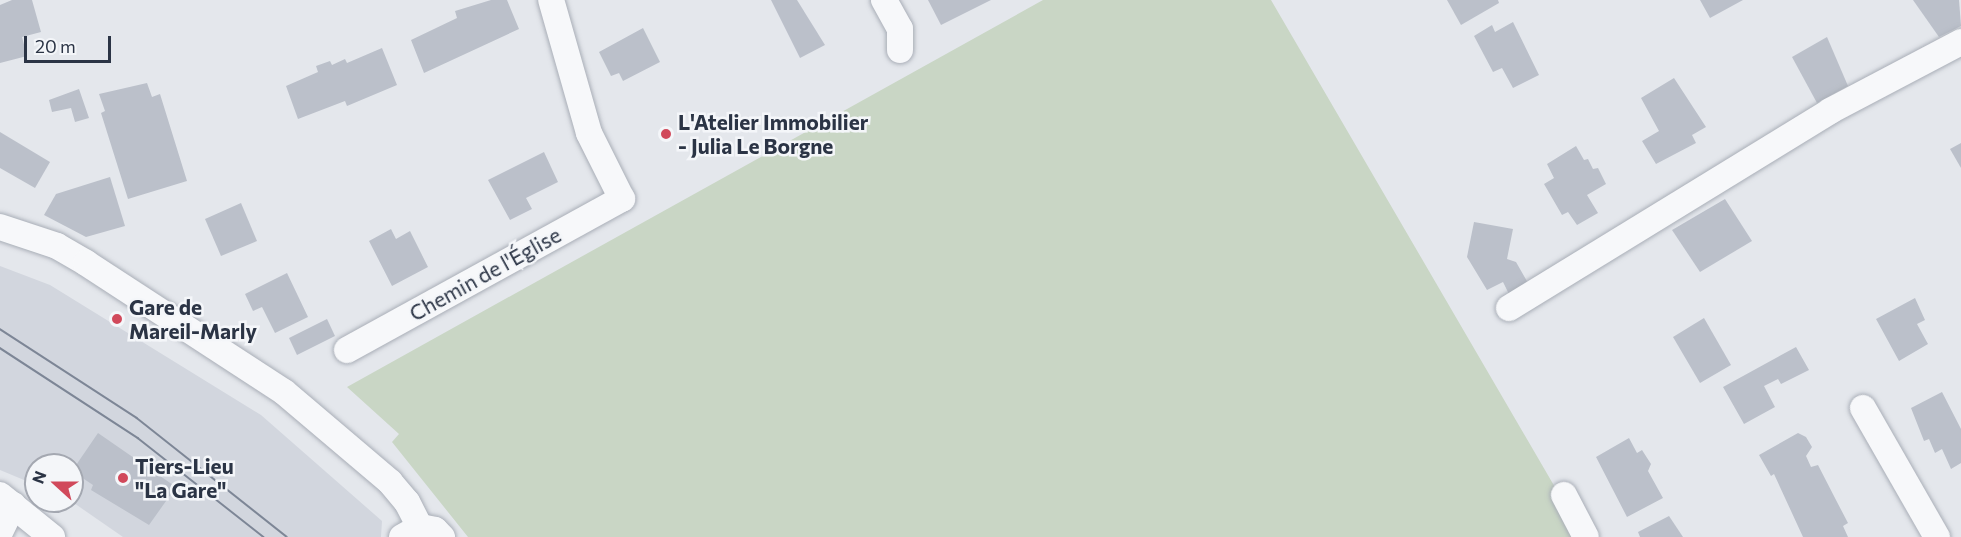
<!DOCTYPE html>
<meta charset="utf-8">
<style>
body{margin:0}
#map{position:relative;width:1961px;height:537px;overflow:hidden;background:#e4e7ec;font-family:Commissioner,sans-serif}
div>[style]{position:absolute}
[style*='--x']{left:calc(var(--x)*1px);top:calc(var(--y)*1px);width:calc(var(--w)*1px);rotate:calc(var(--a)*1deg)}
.built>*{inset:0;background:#d2d6de}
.green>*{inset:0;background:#c9d6c5}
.building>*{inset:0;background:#bbc0ca}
.roads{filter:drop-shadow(0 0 2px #a9aeb7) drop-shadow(0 0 2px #a9aeb7)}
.minor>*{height:26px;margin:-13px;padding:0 13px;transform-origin:13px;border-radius:13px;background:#f7f8fa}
.tram>*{height:1.5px;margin:-0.75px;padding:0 0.75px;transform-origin:0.75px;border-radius:0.75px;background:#7d8696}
.dots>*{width:16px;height:16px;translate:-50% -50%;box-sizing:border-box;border:3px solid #f4f6f9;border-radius:50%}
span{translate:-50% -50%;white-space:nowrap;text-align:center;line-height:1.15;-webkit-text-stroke:5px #f4f6f9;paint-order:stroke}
.poi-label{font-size:21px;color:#2b3445;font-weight:700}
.left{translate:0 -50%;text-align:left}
.street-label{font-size:21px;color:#2b3445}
.north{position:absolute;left:24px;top:453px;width:60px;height:60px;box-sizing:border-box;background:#f4f6f9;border:2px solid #a4a8b1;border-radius:50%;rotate:291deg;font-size:16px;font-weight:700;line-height:24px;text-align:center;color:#2b3445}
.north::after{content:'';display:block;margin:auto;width:21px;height:27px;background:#d1495b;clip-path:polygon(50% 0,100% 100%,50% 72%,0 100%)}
.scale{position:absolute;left:24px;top:36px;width:87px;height:27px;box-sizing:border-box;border:3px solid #2b3445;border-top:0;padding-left:8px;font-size:18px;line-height:21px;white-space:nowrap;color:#2b3445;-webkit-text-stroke:4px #f4f6f9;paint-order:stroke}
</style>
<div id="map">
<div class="built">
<i style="clip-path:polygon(0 266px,50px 285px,261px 415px,382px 521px,381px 537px,123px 537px,71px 501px,72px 465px,36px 465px,36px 485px,0 470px)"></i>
</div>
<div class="green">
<i style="clip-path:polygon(1043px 0,1271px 0,1584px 537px,468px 537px,392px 442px,399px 434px,347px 387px)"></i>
</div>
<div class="building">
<i style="clip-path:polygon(12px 0,32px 0,41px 32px,22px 37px,27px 56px,0 63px,0 5px)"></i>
<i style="clip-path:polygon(491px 0,507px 0,519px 29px,424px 73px,411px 40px,457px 18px,455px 11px)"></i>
<i style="clip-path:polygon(771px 0,797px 0,825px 45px,800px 58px)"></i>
<i style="clip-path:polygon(928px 0,991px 0,941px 25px)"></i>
<i style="clip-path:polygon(1447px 0,1498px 0,1499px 3px,1461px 25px)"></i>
<i style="clip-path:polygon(1700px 0,1743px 0,1710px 18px)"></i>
<i style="clip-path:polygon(1913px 0,1959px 0,1961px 26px,1939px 37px)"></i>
<i style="clip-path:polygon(1513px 22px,1539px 75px,1513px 88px,1502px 68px,1493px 72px,1474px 36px,1492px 25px,1495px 32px)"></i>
<i style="clip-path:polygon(643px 28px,660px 62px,623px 81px,619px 73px,611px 76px,599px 52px)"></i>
<i style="clip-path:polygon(1827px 37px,1848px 86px,1817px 103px,1792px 57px)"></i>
<i style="clip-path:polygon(382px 48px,397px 85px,347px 106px,345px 101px,298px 119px,286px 86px,318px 72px,316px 66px,330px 61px,332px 65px,345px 59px,347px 63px)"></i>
<i style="clip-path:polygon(1674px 78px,1706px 127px,1692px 135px,1696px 143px,1656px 164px,1642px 141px,1659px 131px,1641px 98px)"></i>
<i style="clip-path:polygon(147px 83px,152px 97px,160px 94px,187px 181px,128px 199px,101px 113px,105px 111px,99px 94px)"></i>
<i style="clip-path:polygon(79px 89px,89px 118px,75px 122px,71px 108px,52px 112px,49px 100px)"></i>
<i style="clip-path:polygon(0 132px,50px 162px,35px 188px,0 168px)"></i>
<i style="clip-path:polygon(1961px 143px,1961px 168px,1950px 149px)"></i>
<i style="clip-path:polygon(1576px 146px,1584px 160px,1588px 159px,1593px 169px,1598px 168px,1606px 184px,1587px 195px,1598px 213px,1577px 225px,1568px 212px,1562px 215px,1544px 184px,1554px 178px,1547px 164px)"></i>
<i style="clip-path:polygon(544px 152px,558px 182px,526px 198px,532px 209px,510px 220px,488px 180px)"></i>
<i style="clip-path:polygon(110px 177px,125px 226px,86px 237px,44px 215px,56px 194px)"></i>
<i style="clip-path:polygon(1725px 199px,1752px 241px,1700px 272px,1672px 230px)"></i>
<i style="clip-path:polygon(241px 203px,257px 241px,221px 256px,205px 219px)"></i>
<i style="clip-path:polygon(1474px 222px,1513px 229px,1507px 259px,1516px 262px,1528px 283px,1509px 294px,1503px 282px,1487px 290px,1467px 257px)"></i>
<i style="clip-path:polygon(391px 229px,396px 239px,410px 231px,428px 267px,392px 286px,369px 241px)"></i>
<i style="clip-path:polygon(287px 273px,308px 317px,275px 333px,262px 307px,253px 311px,245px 294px)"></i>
<i style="clip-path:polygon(1915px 298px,1925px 320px,1917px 324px,1928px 344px,1899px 361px,1876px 319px)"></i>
<i style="clip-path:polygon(1704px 318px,1731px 365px,1700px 383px,1673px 337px)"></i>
<i style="clip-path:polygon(327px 319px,335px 336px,297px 355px,289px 338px)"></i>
<i style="clip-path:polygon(1796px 347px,1809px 370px,1781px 384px,1778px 379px,1764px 386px,1775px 407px,1744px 424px,1723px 387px)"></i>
<i style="clip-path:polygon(1942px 392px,1961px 429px,1961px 463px,1951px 469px,1942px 449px,1935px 453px,1929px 439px,1924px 441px,1911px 408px)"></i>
<i style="clip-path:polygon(98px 433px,176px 487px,149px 525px,91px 490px,93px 485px,72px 471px)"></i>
<i style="clip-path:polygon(1798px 433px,1806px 437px,1812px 447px,1806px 456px,1811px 467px,1818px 465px,1836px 500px,1848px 523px,1843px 526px,1848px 537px,1803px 537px,1774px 474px,1771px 476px,1759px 455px)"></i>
<i style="clip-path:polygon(1629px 438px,1637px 453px,1642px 450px,1651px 464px,1648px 471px,1663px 498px,1627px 517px,1596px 457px)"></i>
<i style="clip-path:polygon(1669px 516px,1683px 537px,1640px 537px,1638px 532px)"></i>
</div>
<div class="roads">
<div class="minor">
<i style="--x:884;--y:0;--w:33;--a:61"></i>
<i style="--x:900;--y:29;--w:21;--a:90"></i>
<i style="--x:0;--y:227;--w:60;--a:18.4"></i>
<i style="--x:57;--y:246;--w:34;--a:30"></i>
<i style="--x:86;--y:263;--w:236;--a:33.1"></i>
<i style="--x:284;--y:392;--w:139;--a:40.3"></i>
<i style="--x:390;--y:482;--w:26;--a:50"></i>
<i style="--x:407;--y:502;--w:28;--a:63"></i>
<i style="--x:1509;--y:308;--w:377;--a:-31.5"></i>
<i style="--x:1830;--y:111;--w:148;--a:-27.8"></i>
<i style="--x:347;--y:350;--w:314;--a:-28.8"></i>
<i style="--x:622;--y:199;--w:74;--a:-116.6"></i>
<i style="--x:589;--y:133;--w:138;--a:-105.9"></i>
<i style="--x:1863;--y:408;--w:149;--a:60.2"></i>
<i style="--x:0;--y:495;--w:67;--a:38.9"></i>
<i style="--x:1564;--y:495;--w:47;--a:62.4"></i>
<i style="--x:0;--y:532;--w:30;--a:-64"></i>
<i style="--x:402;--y:537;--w:21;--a:-29"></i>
<i style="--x:420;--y:527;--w:15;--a:11"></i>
<i style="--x:435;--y:530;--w:10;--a:45"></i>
</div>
</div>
<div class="tram">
<i style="--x:0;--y:329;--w:163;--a:33"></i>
<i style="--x:137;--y:418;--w:191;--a:38.4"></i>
<i style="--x:0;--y:348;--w:165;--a:33.1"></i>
<i style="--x:138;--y:438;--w:160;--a:38.2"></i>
</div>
<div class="dots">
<i style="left:666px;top:134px;background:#d1495b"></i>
<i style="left:117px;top:319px;background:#d1495b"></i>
<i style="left:123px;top:478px;background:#d1495b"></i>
</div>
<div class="poi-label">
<span class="left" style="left:678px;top:134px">L'Atelier Immobilier<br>- Julia Le Borgne</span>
<span class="left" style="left:129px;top:319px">Gare de<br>Mareil-Marly</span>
<span class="left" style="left:135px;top:478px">Tiers-Lieu<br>"La Gare"</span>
</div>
<div class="street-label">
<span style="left:485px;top:274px;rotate:-29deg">Chemin de l'Église</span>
</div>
<div class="north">N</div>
<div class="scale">20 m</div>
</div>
